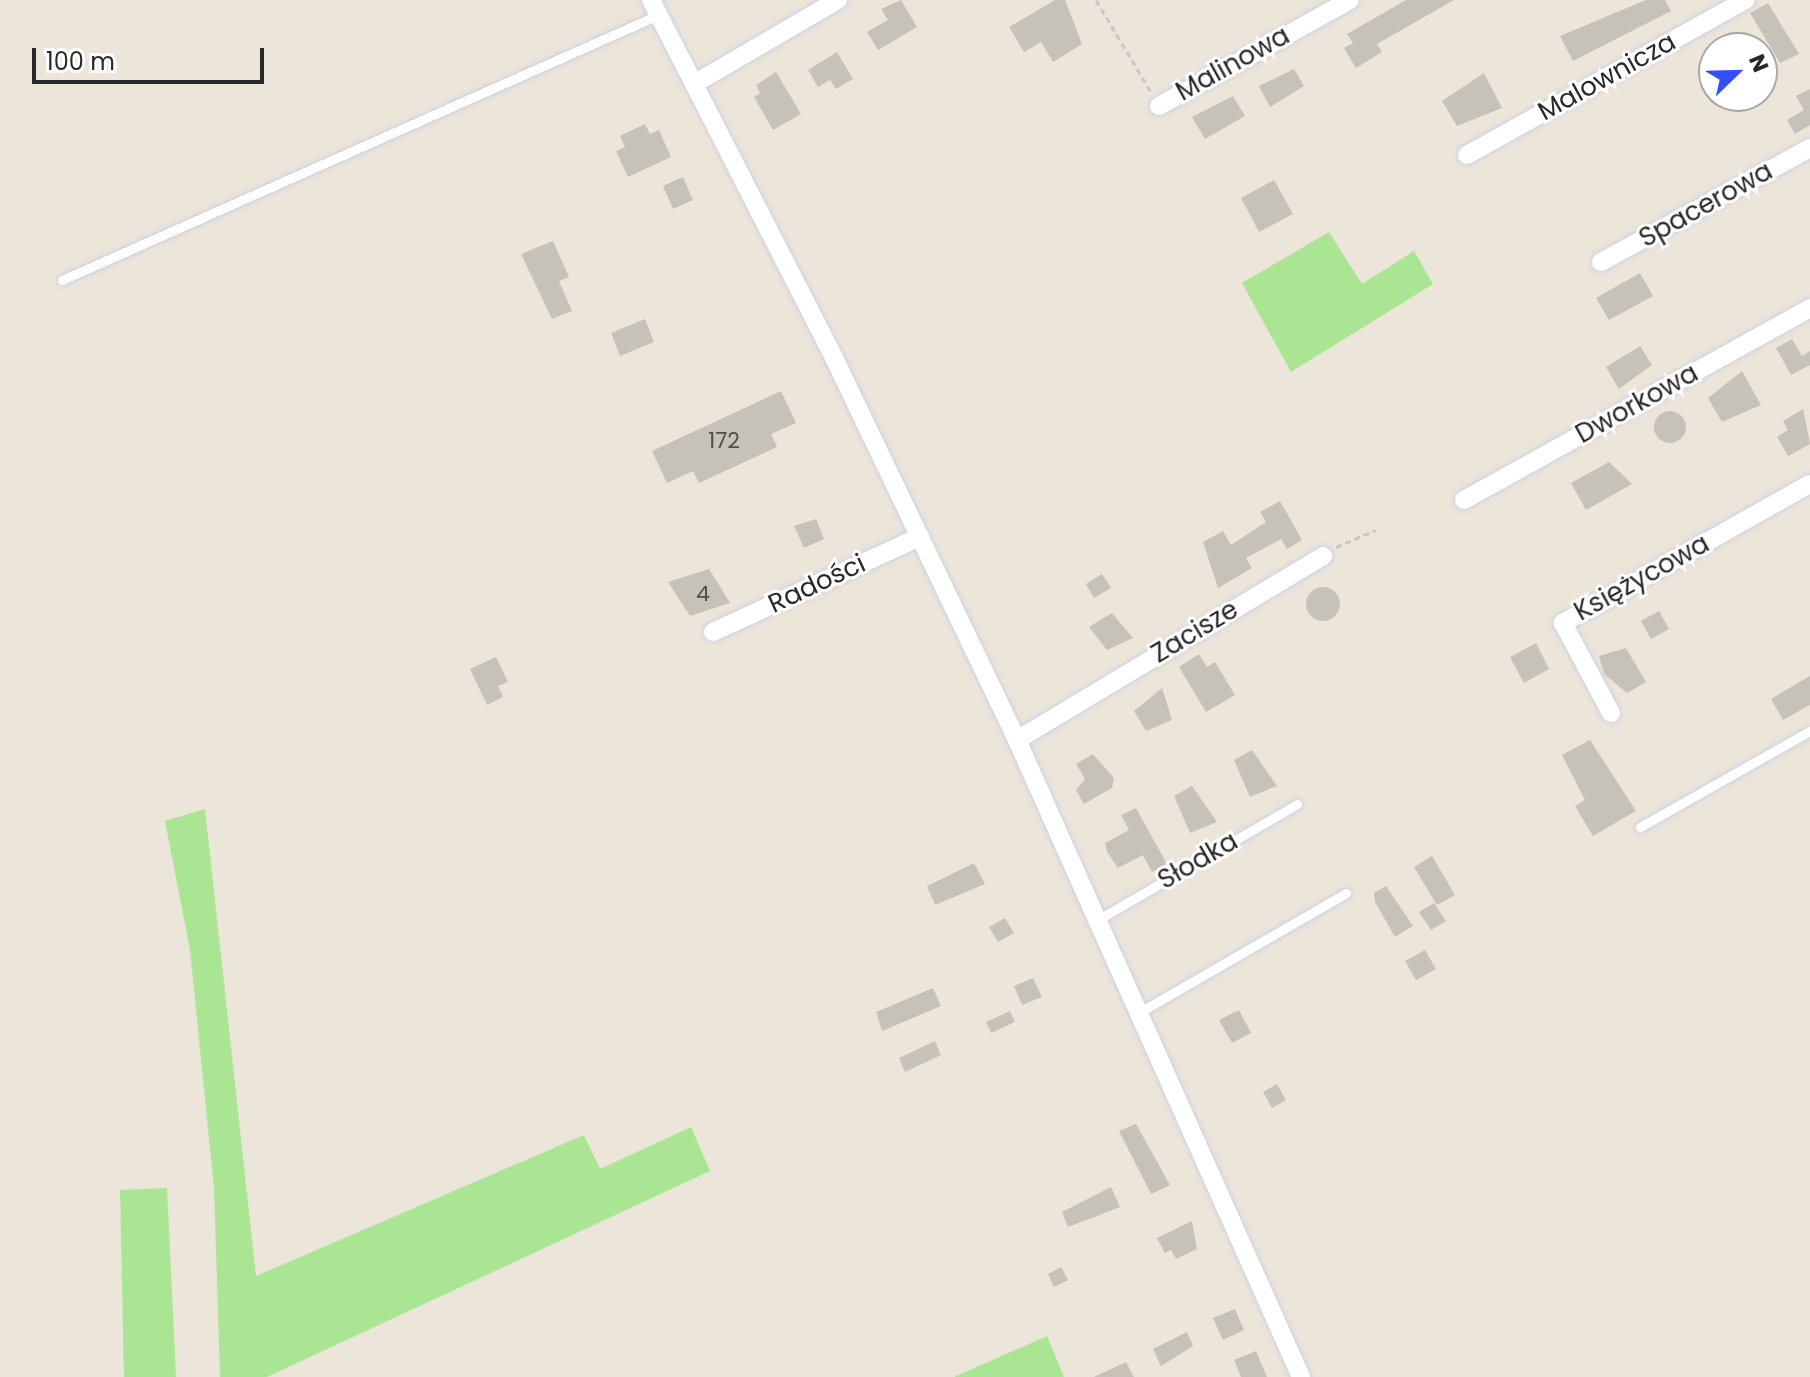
<!DOCTYPE html>
<meta charset="utf-8">
<style>
body{margin:0}
#map{position:relative;width:1810px;height:1377px;overflow:hidden;background:#ece5d9;font-family:Poppins,sans-serif}
div>[style]{position:absolute}
[style*='--x']{left:calc(var(--x)*1px);top:calc(var(--y)*1px);width:calc(var(--w)*1px);rotate:calc(var(--a)*1deg)}
.green>*{inset:0;background:#aae593}
.building>*{inset:0;background:#c7c2b9}
.round{border-radius:50%}
.path>*{height:3px;margin-top:-1.5px;transform-origin:0;background:repeating-linear-gradient(90deg,#c7c7c7 0 6px,transparent 0 10px)}
.roads{filter:drop-shadow(0 0 2px #ced1e2) drop-shadow(0 0 2px #ced1e2)}
.service>*{height:9px;margin:-4.5px;padding:0 4.5px;transform-origin:4.5px;border-radius:4.5px;background:#fff}
.minor>*{height:18px;margin:-9px;padding:0 9px;transform-origin:9px;border-radius:9px;background:#fff}
span{translate:-50% -50%;white-space:nowrap;text-align:center;line-height:1.15;-webkit-text-stroke:6px #fff;paint-order:stroke}
.number-label{font-size:22px;color:#504e4c}
.number-label span{-webkit-text-stroke-width:0}
.street-label{font-size:26px;color:#282828}
.north{position:absolute;left:1698px;top:32px;width:80px;height:80px;box-sizing:border-box;background:#fff;border:2px solid #a9a9a9;border-radius:50%;rotate:67deg;font-size:22px;font-weight:700;line-height:32px;text-align:center;color:#282828}
.north::after{content:'';display:block;margin:auto;width:28px;height:36px;background:#334eff;clip-path:polygon(50% 0,100% 100%,50% 72%,0 100%)}
.scale{position:absolute;left:32px;top:48px;width:232px;height:36px;box-sizing:border-box;border:4px solid #282828;border-top:0;padding-left:10px;font-size:24px;line-height:28px;white-space:nowrap;color:#282828;-webkit-text-stroke:6px #fff;paint-order:stroke}
</style>
<div id="map">
<div class="green">
<i style="clip-path:polygon(1329px 232px,1362px 284px,1414px 251px,1433px 284px,1291px 372px,1242px 283px)"></i>
<i style="clip-path:polygon(205px 809px,256px 1276px,584px 1135px,600px 1169px,691px 1127px,710px 1171px,267px 1377px,220px 1377px,214px 1188px,190px 950px,165px 821px)"></i>
<i style="clip-path:polygon(167px 1188px,176px 1377px,124px 1377px,120px 1190px)"></i>
<i style="clip-path:polygon(1047px 1336px,1064px 1377px,954px 1377px)"></i>
</div>
<div class="building">
<i style="clip-path:polygon(901px 0,917px 27px,878px 50px,867px 32px,888px 20px,881px 9px)"></i>
<i style="clip-path:polygon(1055px 0,1065px 0,1082px 44px,1053px 62px,1041px 42px,1024px 52px,1009px 27px)"></i>
<i style="clip-path:polygon(1406px 0,1454px 0,1377px 44px,1382px 52px,1356px 68px,1344px 48px,1353px 43px,1347px 34px)"></i>
<i style="clip-path:polygon(1646px 0,1665px 0,1671px 11px,1573px 61px,1560px 36px)"></i>
<i style="clip-path:polygon(1768px 3px,1799px 54px,1780px 63px,1750px 13px)"></i>
<i style="clip-path:polygon(837px 52px,853px 79px,836px 89px,830px 80px,818px 87px,808px 70px)"></i>
<i style="clip-path:polygon(1294px 69px,1304px 86px,1270px 107px,1259px 86px)"></i>
<i style="clip-path:polygon(776px 72px,801px 114px,773px 130px,754px 97px,760px 93px,756px 85px)"></i>
<i style="clip-path:polygon(1484px 73px,1502px 108px,1457px 126px,1442px 101px)"></i>
<i style="clip-path:polygon(1810px 89px,1810px 125px,1795px 134px,1787px 120px,1804px 110px,1796px 96px)"></i>
<i style="clip-path:polygon(1233px 96px,1245px 116px,1205px 139px,1192px 117px)"></i>
<i style="clip-path:polygon(645px 124px,650px 134px,659px 130px,671px 157px,628px 177px,616px 151px,625px 147px,620px 136px)"></i>
<i style="clip-path:polygon(683px 177px,693px 200px,673px 209px,663px 186px)"></i>
<i style="clip-path:polygon(1274px 180px,1293px 214px,1259px 232px,1241px 198px)"></i>
<i style="clip-path:polygon(553px 241px,569px 277px,559px 281px,572px 311px,552px 319px,521px 254px)"></i>
<i style="clip-path:polygon(1640px 273px,1653px 296px,1609px 320px,1596px 298px)"></i>
<i style="clip-path:polygon(645px 319px,654px 342px,620px 356px,611px 333px)"></i>
<i style="clip-path:polygon(1792px 339px,1802px 356px,1810px 351px,1810px 365px,1791px 375px,1776px 348px)"></i>
<i style="clip-path:polygon(1640px 346px,1652px 365px,1619px 389px,1606px 367px)"></i>
<i style="clip-path:polygon(1742px 371px,1761px 405px,1722px 422px,1708px 398px)"></i>
<i style="clip-path:polygon(781px 391px,796px 423px,771px 434px,777px 447px,699px 483px,693px 471px,667px 483px,652px 451px)"></i>
<i style="clip-path:polygon(1803px 409px,1810px 444px,1788px 456px,1777px 437px,1788px 430px,1783px 421px)"></i>
<i class="round" style="left:1654px;top:411px;width:32px;height:32px"></i>
<i style="clip-path:polygon(1609px 462px,1632px 484px,1586px 510px,1571px 483px)"></i>
<i style="clip-path:polygon(1280px 501px,1302px 540px,1287px 549px,1281px 539px,1246px 558px,1252px 568px,1218px 588px,1203px 542px,1223px 531px,1231px 545px,1266px 522px,1260px 512px)"></i>
<i style="clip-path:polygon(816px 519px,824px 539px,804px 548px,794px 526px)"></i>
<i style="clip-path:polygon(709px 569px,730px 603px,690px 616px,668px 582px)"></i>
<i style="clip-path:polygon(1102px 574px,1111px 588px,1094px 598px,1086px 584px)"></i>
<i class="round" style="left:1306px;top:587px;width:34px;height:34px"></i>
<i style="clip-path:polygon(1659px 611px,1669px 629px,1651px 639px,1641px 621px)"></i>
<i style="clip-path:polygon(1112px 613px,1133px 638px,1107px 650px,1089px 627px)"></i>
<i style="clip-path:polygon(1536px 643px,1549px 669px,1524px 683px,1510px 657px)"></i>
<i style="clip-path:polygon(1626px 648px,1646px 682px,1627px 693px,1604px 674px,1599px 656px)"></i>
<i style="clip-path:polygon(1199px 654px,1207px 667px,1215px 662px,1235px 695px,1206px 712px,1179px 667px)"></i>
<i style="clip-path:polygon(496px 657px,508px 682px,498px 686px,503px 697px,487px 705px,470px 669px)"></i>
<i style="clip-path:polygon(1810px 676px,1810px 705px,1783px 720px,1771px 699px)"></i>
<i style="clip-path:polygon(1162px 688px,1172px 720px,1146px 731px,1134px 711px)"></i>
<i style="clip-path:polygon(1590px 740px,1636px 811px,1593px 836px,1575px 806px,1585px 800px,1562px 755px)"></i>
<i style="clip-path:polygon(1252px 750px,1277px 786px,1250px 797px,1234px 760px)"></i>
<i style="clip-path:polygon(1093px 754px,1114px 778px,1112px 788px,1084px 804px,1076px 790px,1085px 779px,1076px 764px)"></i>
<i style="clip-path:polygon(1192px 786px,1217px 822px,1190px 833px,1174px 796px)"></i>
<i style="clip-path:polygon(1136px 808px,1167px 864px,1152px 872px,1143px 855px,1118px 868px,1107px 852px,1105px 843px,1129px 830px,1121px 815px)"></i>
<i style="clip-path:polygon(1432px 856px,1455px 895px,1437px 905px,1414px 867px)"></i>
<i style="clip-path:polygon(974px 863px,985px 884px,935px 905px,927px 886px)"></i>
<i style="clip-path:polygon(1386px 886px,1413px 926px,1395px 937px,1375px 902px,1374px 893px)"></i>
<i style="clip-path:polygon(1434px 903px,1446px 921px,1431px 930px,1419px 912px)"></i>
<i style="clip-path:polygon(1005px 918px,1014px 933px,998px 942px,989px 927px)"></i>
<i style="clip-path:polygon(1425px 950px,1436px 969px,1416px 980px,1405px 961px)"></i>
<i style="clip-path:polygon(1033px 978px,1042px 997px,1022px 1005px,1014px 986px)"></i>
<i style="clip-path:polygon(933px 988px,941px 1006px,882px 1031px,876px 1012px)"></i>
<i style="clip-path:polygon(1239px 1010px,1251px 1033px,1232px 1043px,1219px 1020px)"></i>
<i style="clip-path:polygon(1010px 1011px,1015px 1022px,991px 1033px,986px 1022px)"></i>
<i style="clip-path:polygon(935px 1041px,941px 1055px,905px 1072px,899px 1058px)"></i>
<i style="clip-path:polygon(1277px 1084px,1286px 1100px,1272px 1108px,1263px 1092px)"></i>
<i style="clip-path:polygon(1136px 1124px,1170px 1185px,1151px 1194px,1119px 1131px)"></i>
<i style="clip-path:polygon(1111px 1187px,1120px 1207px,1068px 1227px,1062px 1212px)"></i>
<i style="clip-path:polygon(1192px 1221px,1197px 1249px,1176px 1259px,1171px 1250px,1165px 1253px,1157px 1238px)"></i>
<i style="clip-path:polygon(1061px 1267px,1068px 1280px,1054px 1287px,1048px 1274px)"></i>
<i style="clip-path:polygon(1235px 1309px,1244px 1330px,1223px 1340px,1213px 1318px)"></i>
<i style="clip-path:polygon(1187px 1332px,1193px 1346px,1161px 1366px,1153px 1349px)"></i>
<i style="clip-path:polygon(1256px 1351px,1267px 1377px,1241px 1377px,1234px 1360px)"></i>
<i style="clip-path:polygon(1126px 1362px,1134px 1377px,1094px 1377px)"></i>
</div>
<div class="path">
<i style="--x:1096;--y:0;--w:107;--a:59.1"></i>
<i style="--x:1336;--y:547;--w:43;--a:-23"></i>
</div>
<div class="roads">
<div class="service">
<i style="--x:62;--y:280;--w:652;--a:-23.97"></i>
<i style="--x:1640;--y:827;--w:195;--a:-29.5"></i>
<i style="--x:1099;--y:919;--w:229;--a:-30.1"></i>
<i style="--x:1140;--y:1012;--w:238;--a:-30"></i>
</div>
<div class="minor">
<i style="--x:651;--y:0;--w:404;--a:62.9"></i>
<i style="--x:835;--y:360;--w:421;--a:64.4"></i>
<i style="--x:1017;--y:740;--w:697;--a:65.97"></i>
<i style="--x:694;--y:84;--w:167;--a:-30.3"></i>
<i style="--x:1159;--y:106;--w:218;--a:-29"></i>
<i style="--x:1467;--y:155;--w:319;--a:-29.1"></i>
<i style="--x:1601;--y:262;--w:238;--a:-28.6"></i>
<i style="--x:1464;--y:500;--w:396;--a:-29"></i>
<i style="--x:713;--y:632;--w:228;--a:-24.7"></i>
<i style="--x:1611;--y:713;--w:102;--a:-118.1"></i>
<i style="--x:1563;--y:623;--w:283;--a:-29.4"></i>
<i style="--x:1017;--y:740;--w:357;--a:-31"></i>
</div>
</div>
<div class="number-label">
<span style="left:724px;top:441px">172</span>
<span style="left:703px;top:594px">4</span>
</div>
<div class="street-label">
<span style="left:1233px;top:64px;rotate:-29deg">Malinowa</span>
<span style="left:1607px;top:77px;rotate:-29deg">Malownicza</span>
<span style="left:1706px;top:205px;rotate:-29deg">Spacerowa</span>
<span style="left:1637px;top:404px;rotate:-29deg">Dworkowa</span>
<span style="left:1642px;top:578px;rotate:-29deg">Księżycowa</span>
<span style="left:817px;top:584px;rotate:-25deg">Radości</span>
<span style="left:1195px;top:632px;rotate:-31deg">Zacisze</span>
<span style="left:1198px;top:861px;rotate:-30deg">Słodka</span>
</div>
<div class="north">N</div>
<div class="scale">100 m</div>
</div>
